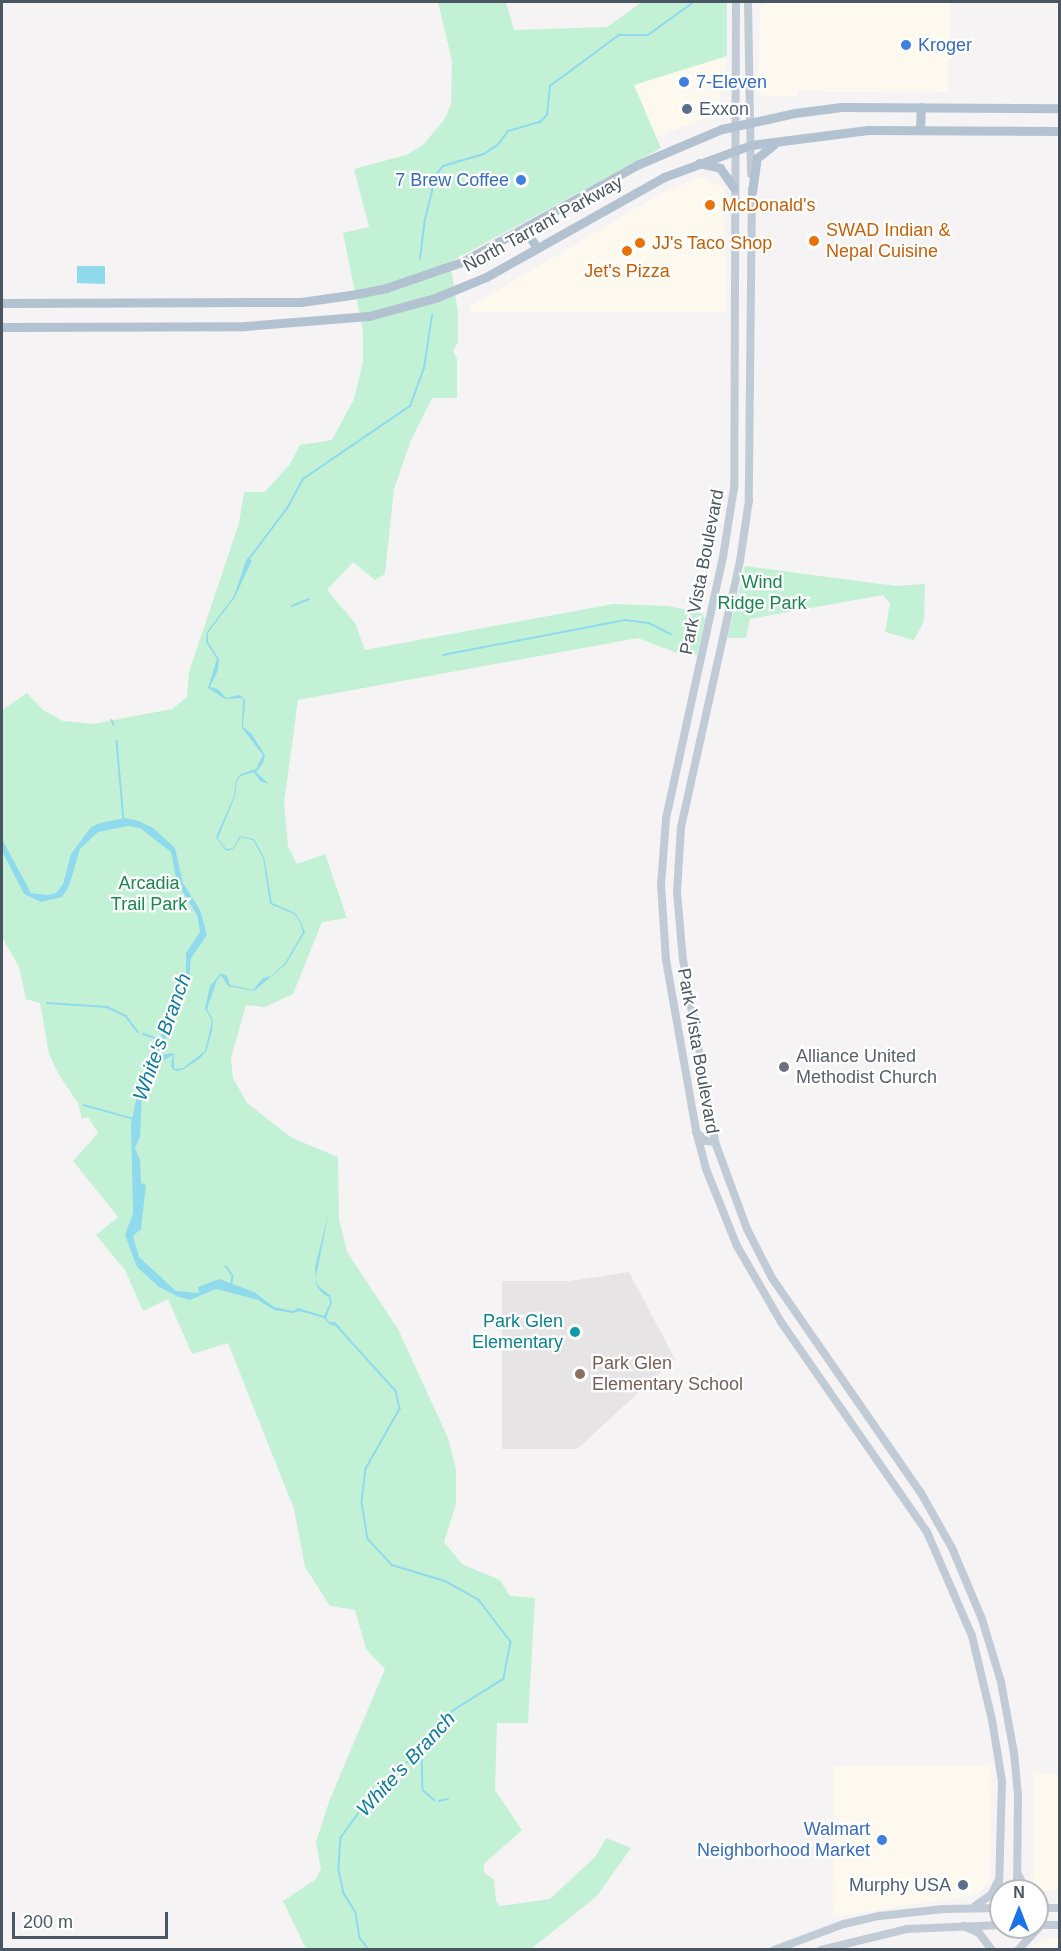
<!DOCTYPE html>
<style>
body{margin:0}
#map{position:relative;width:1061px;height:1951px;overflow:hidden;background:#f5f3f3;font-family:Helvetica,sans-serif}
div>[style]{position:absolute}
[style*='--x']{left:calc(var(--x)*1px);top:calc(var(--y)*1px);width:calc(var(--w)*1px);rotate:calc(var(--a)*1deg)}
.commercial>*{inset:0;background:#fdf9ef}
.education>*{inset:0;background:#e6e4e5}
.green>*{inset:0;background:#c3f1d5}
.water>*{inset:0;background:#90daee}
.stream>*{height:1.5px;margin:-0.75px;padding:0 0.75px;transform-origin:0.75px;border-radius:0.75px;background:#90daee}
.secondary>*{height:8px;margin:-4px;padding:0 4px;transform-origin:4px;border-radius:4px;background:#c1cbd6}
.primary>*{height:9px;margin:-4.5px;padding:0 4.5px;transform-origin:4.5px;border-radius:4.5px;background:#b3c2d1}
.dots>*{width:16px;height:16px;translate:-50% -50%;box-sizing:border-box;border:3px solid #fff;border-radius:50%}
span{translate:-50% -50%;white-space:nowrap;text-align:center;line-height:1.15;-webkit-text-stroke:4.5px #fff;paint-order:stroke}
.shop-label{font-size:18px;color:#366cbe}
.left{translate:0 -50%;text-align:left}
.right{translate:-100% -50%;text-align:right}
.service-label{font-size:18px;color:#4e5e75}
.food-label{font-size:18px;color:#c56008}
.street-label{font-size:18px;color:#4a5661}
.park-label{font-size:18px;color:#17864f}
.worship-label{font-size:18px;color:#5b616d}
.culture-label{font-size:18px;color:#0d838f}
.education-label{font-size:18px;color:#785e54}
.water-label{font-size:20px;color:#0c7c9b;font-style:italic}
.frame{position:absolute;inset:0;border:3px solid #4a5661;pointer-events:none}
.north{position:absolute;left:989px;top:1879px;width:60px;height:60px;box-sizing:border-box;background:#fff;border:2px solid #b7bbc0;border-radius:50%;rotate:0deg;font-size:16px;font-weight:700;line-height:24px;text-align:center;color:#4a5661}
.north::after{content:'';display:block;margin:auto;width:21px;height:27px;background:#1a73e8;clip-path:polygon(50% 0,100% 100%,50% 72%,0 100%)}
.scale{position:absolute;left:12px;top:1912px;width:156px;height:27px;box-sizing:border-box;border:3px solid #4a5661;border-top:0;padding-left:8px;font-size:18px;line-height:21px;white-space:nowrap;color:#4a5661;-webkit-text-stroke:4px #fff;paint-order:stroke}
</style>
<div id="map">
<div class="commercial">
<i style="clip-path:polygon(770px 2px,950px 2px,948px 92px,798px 91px,797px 97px,763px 96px,758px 91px,760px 6px)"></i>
<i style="clip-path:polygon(727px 56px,717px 114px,656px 137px,633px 85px)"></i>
<i style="clip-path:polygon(700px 177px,724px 188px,726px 312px,470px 312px,469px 307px,660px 194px)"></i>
<i style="clip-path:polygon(991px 1765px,990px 1881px,977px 1895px,833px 1917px,834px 1766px)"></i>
<i style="clip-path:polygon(1033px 1773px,1059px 1773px,1059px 1891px,1041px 1891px,1033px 1881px)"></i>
<i style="clip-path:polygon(1059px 1938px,1059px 1949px,1029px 1949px,1042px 1939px)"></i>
</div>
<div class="education">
<i style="clip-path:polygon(629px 1272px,675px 1359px,577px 1449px,502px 1449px,502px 1281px,570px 1281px)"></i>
</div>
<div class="green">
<i style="clip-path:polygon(438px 2px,506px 2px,514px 30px,607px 27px,642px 2px,727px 2px,727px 56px,634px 85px,661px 148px,450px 262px,458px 312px,458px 342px,453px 351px,457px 359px,457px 398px,432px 398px,411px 440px,394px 489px,385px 574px,375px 580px,353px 562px,327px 590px,355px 623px,365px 650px,613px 604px,668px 606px,702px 613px,705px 619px,697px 655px,684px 651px,682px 655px,638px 638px,298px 700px,284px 803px,288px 846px,297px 864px,325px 854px,347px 918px,322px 922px,293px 994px,265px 1007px,246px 1005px,231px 1058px,233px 1078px,247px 1103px,292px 1138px,338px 1157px,339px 1219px,347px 1252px,398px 1329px,448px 1438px,456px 1469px,456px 1504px,444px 1542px,462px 1564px,500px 1580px,510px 1596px,535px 1598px,528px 1723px,497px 1723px,495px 1790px,522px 1830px,484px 1864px,484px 1872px,494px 1880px,496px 1901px,500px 1906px,550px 1899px,596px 1856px,606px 1838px,631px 1848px,597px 1896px,531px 1949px,306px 1949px,283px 1901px,316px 1879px,321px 1869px,316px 1842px,330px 1799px,385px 1669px,366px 1649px,355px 1610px,330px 1606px,305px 1567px,294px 1509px,228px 1343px,192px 1354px,168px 1299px,143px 1311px,125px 1270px,96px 1235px,118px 1217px,73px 1161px,98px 1133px,88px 1117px,82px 1119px,78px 1103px,59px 1075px,49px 1054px,40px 1003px,26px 999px,19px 967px,2px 937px,2px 710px,27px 693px,43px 710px,63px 721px,93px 724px,172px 709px,187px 697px,189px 672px,239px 523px,244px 492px,265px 492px,290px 464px,300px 445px,332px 440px,354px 399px,363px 362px,363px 331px,343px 233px,369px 227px,354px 169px,406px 155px,423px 145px,444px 120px,451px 105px,452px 61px)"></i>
<i style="clip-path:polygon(745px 566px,895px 586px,925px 584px,924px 621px,914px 640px,885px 632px,890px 603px,883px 595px,750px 619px,746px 638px,727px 638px)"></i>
</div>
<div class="water">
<i style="clip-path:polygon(77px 266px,105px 266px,105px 284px,77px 283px)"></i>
<i style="clip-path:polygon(247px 558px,252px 560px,235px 597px,208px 633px,208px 642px,219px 659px,218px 670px,210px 687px,218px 689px,226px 698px,239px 695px,244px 698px,245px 702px,243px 727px,251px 733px,265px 755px,263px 763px,256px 772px,269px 784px,260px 781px,254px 772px,241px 776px,237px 781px,235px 796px,218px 838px,226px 849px,233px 848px,240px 836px,254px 839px,264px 857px,272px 903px,295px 913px,301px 922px,305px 932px,286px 964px,254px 991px,228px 986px,221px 975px,217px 980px,207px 1009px,213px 1020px,212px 1031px,206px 1052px,199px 1059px,184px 1069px,178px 1071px,173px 1070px,171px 1066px,173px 1055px,156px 1065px,142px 1091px,140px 1137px,135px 1148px,140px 1160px,141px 1183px,146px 1185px,141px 1229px,133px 1236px,139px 1257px,176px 1291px,199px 1293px,198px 1287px,219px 1279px,254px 1292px,274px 1307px,293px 1311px,298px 1308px,324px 1316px,330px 1303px,329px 1297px,323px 1294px,317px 1287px,315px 1267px,329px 1211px,316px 1277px,318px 1286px,330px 1295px,332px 1303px,326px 1317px,329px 1322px,335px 1322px,341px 1328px,329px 1324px,324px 1318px,299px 1311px,293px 1313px,274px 1310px,258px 1300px,216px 1289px,190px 1300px,179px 1297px,159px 1287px,137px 1267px,125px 1235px,133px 1213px,131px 1124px,137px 1096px,186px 972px,186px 953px,200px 932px,197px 915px,177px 883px,171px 852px,140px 828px,128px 826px,98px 832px,80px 849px,69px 886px,62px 897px,41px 902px,24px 894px,2px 851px,2px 839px,31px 893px,48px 895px,56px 893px,63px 884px,71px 854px,91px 827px,100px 823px,125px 818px,139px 821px,153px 828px,175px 848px,183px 883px,200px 910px,207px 935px,191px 958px,188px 990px,176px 1007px,161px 1055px,174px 1053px,174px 1069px,183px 1068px,205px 1051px,212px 1021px,205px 1008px,210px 986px,221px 973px,227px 976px,230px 985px,253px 990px,263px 978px,271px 976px,285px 963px,303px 932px,300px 922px,294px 914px,270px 904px,263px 858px,253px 840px,241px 837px,233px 849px,226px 851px,216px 837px,234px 796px,236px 780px,241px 774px,256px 769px,263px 755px,242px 728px,243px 698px,225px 699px,208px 688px,217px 659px,206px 642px,207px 632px,234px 596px)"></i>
</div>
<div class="stream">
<i style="--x:420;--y:259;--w:39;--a:-83"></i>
<i style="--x:425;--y:220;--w:46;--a:-76.3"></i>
<i style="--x:436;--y:175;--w:11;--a:-52"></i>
<i style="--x:443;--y:166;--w:43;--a:-16.3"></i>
<i style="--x:484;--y:154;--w:17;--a:-33"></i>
<i style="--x:498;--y:145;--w:17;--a:-54"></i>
<i style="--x:508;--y:131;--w:33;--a:-16"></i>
<i style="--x:540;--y:122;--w:10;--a:-45"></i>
<i style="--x:547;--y:115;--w:29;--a:-84"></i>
<i style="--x:550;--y:86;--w:86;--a:-36.5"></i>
<i style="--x:619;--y:35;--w:29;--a:0"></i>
<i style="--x:648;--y:35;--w:57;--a:-35.7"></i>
<i style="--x:249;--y:559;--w:65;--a:-53.1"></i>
<i style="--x:288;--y:507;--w:32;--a:-62"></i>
<i style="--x:303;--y:479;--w:130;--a:-34.3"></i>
<i style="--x:410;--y:406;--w:40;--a:-69.8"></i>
<i style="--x:424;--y:368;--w:53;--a:-81.3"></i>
<i style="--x:292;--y:606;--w:18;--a:-22"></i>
<i style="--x:443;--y:655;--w:185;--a:-10.9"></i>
<i style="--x:625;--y:620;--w:24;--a:7"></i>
<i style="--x:649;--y:623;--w:25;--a:27"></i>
<i style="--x:112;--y:720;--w:5;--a:68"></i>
<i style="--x:117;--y:741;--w:80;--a:85"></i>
<i style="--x:47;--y:1003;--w:60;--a:3.8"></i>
<i style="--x:107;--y:1007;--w:21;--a:25"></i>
<i style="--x:126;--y:1016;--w:20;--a:53"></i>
<i style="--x:143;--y:1034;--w:20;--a:18"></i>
<i style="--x:84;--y:1105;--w:52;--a:15.6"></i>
<i style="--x:226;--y:1266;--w:12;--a:55"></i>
<i style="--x:233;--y:1276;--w:8;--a:97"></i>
<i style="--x:337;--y:1326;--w:88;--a:47.8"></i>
<i style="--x:396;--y:1391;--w:18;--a:77"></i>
<i style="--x:400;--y:1409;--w:69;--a:119.5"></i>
<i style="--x:366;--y:1469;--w:33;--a:97"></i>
<i style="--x:362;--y:1502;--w:37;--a:81"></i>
<i style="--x:368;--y:1539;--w:35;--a:47"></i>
<i style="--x:392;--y:1565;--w:55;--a:16.8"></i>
<i style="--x:445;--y:1581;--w:39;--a:29"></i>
<i style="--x:479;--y:1600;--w:53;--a:52.7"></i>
<i style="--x:511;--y:1642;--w:38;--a:101"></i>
<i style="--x:504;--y:1679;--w:60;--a:147.9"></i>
<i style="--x:453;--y:1711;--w:36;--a:126"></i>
<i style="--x:432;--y:1740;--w:81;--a:137.5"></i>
<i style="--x:372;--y:1795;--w:53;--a:125.8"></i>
<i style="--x:341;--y:1838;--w:32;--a:94"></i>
<i style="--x:339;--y:1870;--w:24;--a:78"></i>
<i style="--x:344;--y:1893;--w:23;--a:59"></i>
<i style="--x:356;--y:1913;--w:25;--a:81"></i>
<i style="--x:360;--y:1938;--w:15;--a:53"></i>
<i style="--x:422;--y:1750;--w:40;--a:88.6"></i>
<i style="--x:423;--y:1790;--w:15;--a:42"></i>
<i style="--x:439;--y:1801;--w:9;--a:-13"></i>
</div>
<div class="secondary">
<i style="--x:736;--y:2;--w:486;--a:90.2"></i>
<i style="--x:734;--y:488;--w:70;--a:99.1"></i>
<i style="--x:723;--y:557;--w:268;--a:102.3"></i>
<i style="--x:666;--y:819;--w:66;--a:94.3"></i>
<i style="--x:661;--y:885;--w:75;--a:86.2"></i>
<i style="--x:666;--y:960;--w:174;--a:80"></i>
<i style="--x:696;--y:1131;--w:39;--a:75"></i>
<i style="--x:706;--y:1169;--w:83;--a:68.1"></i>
<i style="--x:737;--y:1246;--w:88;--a:59.9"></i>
<i style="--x:781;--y:1322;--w:256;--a:55.2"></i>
<i style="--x:927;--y:1532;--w:113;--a:66.6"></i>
<i style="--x:972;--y:1636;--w:86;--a:76.6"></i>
<i style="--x:992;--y:1720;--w:62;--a:80.7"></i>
<i style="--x:1002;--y:1781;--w:144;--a:91.6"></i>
<i style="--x:748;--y:2;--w:172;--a:89"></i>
<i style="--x:752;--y:189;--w:311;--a:90.6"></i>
<i style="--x:749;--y:500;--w:62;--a:98.4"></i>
<i style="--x:740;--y:561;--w:272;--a:102.5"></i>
<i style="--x:681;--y:827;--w:65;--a:93.5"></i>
<i style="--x:677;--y:892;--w:68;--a:85"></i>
<i style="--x:683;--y:960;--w:185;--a:80"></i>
<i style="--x:715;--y:1142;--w:93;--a:69.8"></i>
<i style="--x:747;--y:1229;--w:55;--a:63"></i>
<i style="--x:772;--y:1278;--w:262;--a:55.3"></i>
<i style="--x:921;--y:1493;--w:63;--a:60.6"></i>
<i style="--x:952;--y:1548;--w:77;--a:67.1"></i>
<i style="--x:982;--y:1619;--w:66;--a:73.2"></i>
<i style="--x:1001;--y:1682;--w:72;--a:79.6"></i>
<i style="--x:1014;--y:1753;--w:42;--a:84.6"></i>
<i style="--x:1018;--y:1795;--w:96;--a:90.6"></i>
<i style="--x:696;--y:1132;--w:13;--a:42"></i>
<i style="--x:706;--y:1141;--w:9;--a:6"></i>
<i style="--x:1019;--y:1876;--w:17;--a:65"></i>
<i style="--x:975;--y:1906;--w:19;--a:-35"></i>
<i style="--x:991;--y:1895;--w:16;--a:-63"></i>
<i style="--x:1037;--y:1908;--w:23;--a:0"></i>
<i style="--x:1038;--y:1925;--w:22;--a:0"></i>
<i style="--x:964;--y:1926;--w:17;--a:25"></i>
<i style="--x:979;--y:1933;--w:21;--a:53"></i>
<i style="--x:774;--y:1950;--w:75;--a:-20.4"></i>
<i style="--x:844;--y:1924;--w:37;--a:-13"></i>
<i style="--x:880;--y:1916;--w:64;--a:-6.2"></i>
<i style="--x:944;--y:1909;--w:57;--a:-1"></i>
<i style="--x:821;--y:1950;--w:89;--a:-13.7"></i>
<i style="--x:907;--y:1929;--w:94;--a:-2.4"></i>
<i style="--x:1018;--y:1950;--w:34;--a:-47"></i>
</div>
<div class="primary">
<i style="--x:920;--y:130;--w:23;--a:-88"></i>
<i style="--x:699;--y:163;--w:22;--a:13"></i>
<i style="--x:720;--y:168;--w:24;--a:55"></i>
<i style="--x:752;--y:192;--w:34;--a:-82"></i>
<i style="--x:757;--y:158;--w:22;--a:-39"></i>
<i style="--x:525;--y:229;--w:22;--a:58"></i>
<i style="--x:2;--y:303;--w:299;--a:-0.2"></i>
<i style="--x:301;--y:302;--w:50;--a:-8"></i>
<i style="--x:351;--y:295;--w:36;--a:-11"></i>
<i style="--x:386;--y:288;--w:80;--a:-18.9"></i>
<i style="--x:462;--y:262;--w:202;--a:-29"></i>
<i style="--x:639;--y:164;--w:90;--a:-22.9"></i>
<i style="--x:722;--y:129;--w:75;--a:-12.4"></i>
<i style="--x:795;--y:113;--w:47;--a:-7.3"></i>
<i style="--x:842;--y:107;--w:218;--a:0.3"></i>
<i style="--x:2;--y:327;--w:243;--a:-0.2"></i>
<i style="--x:245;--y:326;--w:124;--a:-4.6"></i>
<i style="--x:369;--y:316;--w:68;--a:-15.3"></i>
<i style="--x:435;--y:298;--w:55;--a:-22.4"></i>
<i style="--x:486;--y:277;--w:204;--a:-29.3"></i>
<i style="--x:664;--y:177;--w:93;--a:-20.2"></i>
<i style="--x:751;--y:145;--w:118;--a:-7.3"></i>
<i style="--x:868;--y:130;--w:192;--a:0.3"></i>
</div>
<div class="dots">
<i style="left:906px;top:45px;background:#3f7fe0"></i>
<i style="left:684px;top:82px;background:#3f7fe0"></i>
<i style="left:687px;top:109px;background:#5c6f8a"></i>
<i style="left:521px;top:180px;background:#3f7fe0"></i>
<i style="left:710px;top:205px;background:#e8710a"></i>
<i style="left:814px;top:241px;background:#e8710a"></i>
<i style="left:640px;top:243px;background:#e8710a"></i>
<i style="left:627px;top:251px;background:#e8710a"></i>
<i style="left:784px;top:1067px;background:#6b7280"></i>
<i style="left:575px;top:1332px;background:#0f9aa8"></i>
<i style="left:580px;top:1374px;background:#8d6e63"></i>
<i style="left:882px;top:1840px;background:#3f7fe0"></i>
<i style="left:963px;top:1885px;background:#5c6f8a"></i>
</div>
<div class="shop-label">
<span class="left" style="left:918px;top:45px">Kroger</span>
<span class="left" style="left:696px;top:82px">7-Eleven</span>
<span class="right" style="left:509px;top:180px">7 Brew Coffee</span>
<span class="right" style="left:870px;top:1840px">Walmart<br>Neighborhood Market</span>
</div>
<div class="service-label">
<span class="left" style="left:699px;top:109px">Exxon</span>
<span class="right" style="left:951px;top:1885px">Murphy USA</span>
</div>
<div class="food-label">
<span class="left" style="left:722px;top:205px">McDonald's</span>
<span class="left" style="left:826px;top:241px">SWAD Indian &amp;<br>Nepal Cuisine</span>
<span class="left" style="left:652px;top:243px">JJ's Taco Shop</span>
<span style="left:627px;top:271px">Jet's Pizza</span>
</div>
<div class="street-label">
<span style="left:543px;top:224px;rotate:-29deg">North Tarrant Parkway</span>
<span style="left:702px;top:572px;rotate:-79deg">Park Vista Boulevard</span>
<span style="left:698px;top:1051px;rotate:80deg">Park Vista Boulevard</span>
</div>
<div class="park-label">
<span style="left:762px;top:593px">Wind<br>Ridge Park</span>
<span style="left:149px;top:894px">Arcadia<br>Trail Park</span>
</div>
<div class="worship-label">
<span class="left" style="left:796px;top:1067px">Alliance United<br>Methodist Church</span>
</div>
<div class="culture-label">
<span class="right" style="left:563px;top:1332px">Park Glen<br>Elementary</span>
</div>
<div class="education-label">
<span class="left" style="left:592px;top:1374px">Park Glen<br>Elementary School</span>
</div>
<div class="water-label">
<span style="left:162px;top:1037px;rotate:-70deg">White's Branch</span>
<span style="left:406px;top:1764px;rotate:-47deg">White's Branch</span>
</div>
<div class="frame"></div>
<div class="north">N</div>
<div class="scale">200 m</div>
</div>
